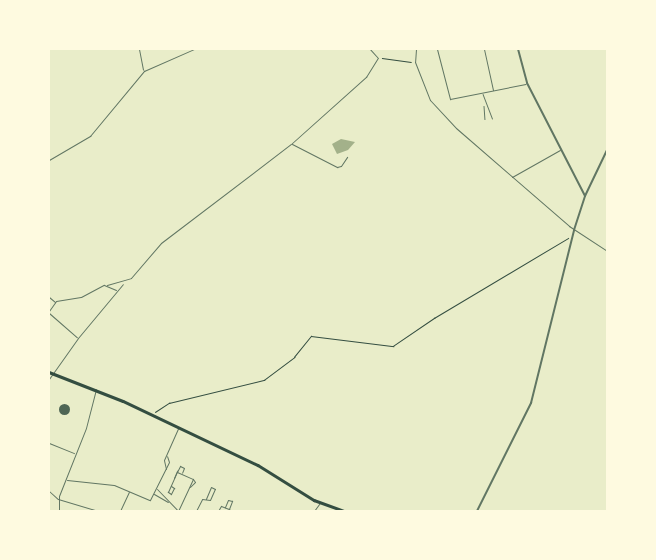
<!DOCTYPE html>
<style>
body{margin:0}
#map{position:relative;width:656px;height:560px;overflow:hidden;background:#e9edc9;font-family:"Titillium Web",sans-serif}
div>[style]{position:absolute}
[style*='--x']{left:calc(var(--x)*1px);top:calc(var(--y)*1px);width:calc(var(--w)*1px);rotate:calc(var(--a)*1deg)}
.water>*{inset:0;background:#a3b18a}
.building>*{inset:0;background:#4f6655}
.round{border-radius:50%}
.path>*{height:0.5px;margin:-0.25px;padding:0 0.25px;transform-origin:0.25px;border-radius:0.25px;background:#344e41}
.service>*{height:0.5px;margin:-0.25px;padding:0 0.25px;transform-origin:0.25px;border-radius:0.25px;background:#617663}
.minor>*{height:1px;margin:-0.5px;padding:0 0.5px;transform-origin:0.5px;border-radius:0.5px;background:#617663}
.tertiary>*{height:2px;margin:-1px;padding:0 1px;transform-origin:1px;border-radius:1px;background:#617663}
.secondary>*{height:2.5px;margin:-1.25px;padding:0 1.25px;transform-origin:1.25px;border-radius:1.25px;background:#344e41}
span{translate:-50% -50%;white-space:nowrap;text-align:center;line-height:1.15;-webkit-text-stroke:5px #fefae0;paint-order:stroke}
.frame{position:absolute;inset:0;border:50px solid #fefae0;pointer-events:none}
</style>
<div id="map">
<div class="water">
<i style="clip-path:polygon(341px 139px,355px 142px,348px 150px,337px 154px,332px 144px)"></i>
</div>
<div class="building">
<i class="round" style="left:58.5px;top:403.5px;width:11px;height:11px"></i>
</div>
<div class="path">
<i style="--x:382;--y:58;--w:29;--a:8"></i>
<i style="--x:155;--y:412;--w:17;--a:-33"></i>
<i style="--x:169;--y:403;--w:98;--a:-13.6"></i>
<i style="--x:264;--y:380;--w:38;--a:-37"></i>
<i style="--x:294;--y:357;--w:27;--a:-51"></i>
<i style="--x:311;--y:336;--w:83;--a:7"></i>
<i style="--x:393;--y:346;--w:50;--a:-34.3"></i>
<i style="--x:434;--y:318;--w:156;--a:-30.8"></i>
</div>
<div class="service">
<i style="--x:483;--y:94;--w:26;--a:69"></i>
<i style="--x:484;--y:106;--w:13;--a:86"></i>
</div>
<div class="minor">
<i style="--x:139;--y:49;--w:21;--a:79"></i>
<i style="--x:416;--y:49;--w:13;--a:94"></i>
<i style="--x:415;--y:62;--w:41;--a:68.5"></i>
<i style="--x:430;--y:100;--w:38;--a:47"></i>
<i style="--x:456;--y:128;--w:150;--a:40.9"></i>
<i style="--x:569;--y:226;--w:45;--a:33.3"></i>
<i style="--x:437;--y:49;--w:52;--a:75.4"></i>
<i style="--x:450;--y:99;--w:77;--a:-11.2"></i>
<i style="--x:484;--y:49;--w:42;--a:77.6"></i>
<i style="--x:292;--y:144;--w:51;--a:27.1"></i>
<i style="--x:337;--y:167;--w:4;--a:-14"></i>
<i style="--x:341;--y:166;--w:11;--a:-56"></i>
<i style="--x:49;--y:160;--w:48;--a:-30.3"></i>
<i style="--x:90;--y:136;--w:85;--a:-50.3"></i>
<i style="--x:144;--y:71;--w:55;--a:-23.7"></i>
<i style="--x:512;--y:177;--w:55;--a:-29.4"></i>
<i style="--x:107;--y:285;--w:25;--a:-16"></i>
<i style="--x:131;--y:278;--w:46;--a:-49.4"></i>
<i style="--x:161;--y:243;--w:163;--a:-37.3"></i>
<i style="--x:291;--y:144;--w:101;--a:-41.8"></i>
<i style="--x:366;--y:77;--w:22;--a:-58"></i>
<i style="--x:378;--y:58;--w:12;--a:-132"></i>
<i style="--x:49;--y:297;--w:8;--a:40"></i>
<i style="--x:49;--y:311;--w:12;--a:-55"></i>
<i style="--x:56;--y:301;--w:25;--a:-9"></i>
<i style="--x:81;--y:297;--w:26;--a:-28"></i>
<i style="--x:104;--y:285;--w:13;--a:23"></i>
<i style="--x:49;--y:313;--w:37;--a:41"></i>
<i style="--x:49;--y:379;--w:50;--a:-54.7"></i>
<i style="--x:78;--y:338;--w:70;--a:-50.2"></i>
<i style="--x:49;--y:443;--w:27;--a:22"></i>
<i style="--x:166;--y:469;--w:9;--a:-103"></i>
<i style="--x:164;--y:460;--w:35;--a:-66"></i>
<i style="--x:177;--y:472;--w:7;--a:-63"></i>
<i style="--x:180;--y:466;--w:4;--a:27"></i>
<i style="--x:184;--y:468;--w:5;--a:112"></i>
<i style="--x:174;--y:478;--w:8;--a:-67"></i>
<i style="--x:67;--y:480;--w:47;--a:6.1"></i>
<i style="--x:114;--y:485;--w:39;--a:23"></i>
<i style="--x:150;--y:500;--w:42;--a:-63.4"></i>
<i style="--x:169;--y:462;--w:6;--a:-108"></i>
<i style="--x:171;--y:486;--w:4;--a:34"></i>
<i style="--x:174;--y:488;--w:7;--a:117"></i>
<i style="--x:171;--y:494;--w:4;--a:-146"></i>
<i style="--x:168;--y:492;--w:22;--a:-66"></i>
<i style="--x:177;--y:472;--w:17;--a:24"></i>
<i style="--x:193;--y:479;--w:35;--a:115"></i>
<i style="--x:190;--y:487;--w:7;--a:-45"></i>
<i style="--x:195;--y:482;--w:4;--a:-124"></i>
<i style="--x:157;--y:489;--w:30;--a:46"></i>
<i style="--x:49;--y:491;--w:12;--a:42"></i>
<i style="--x:58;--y:499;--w:42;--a:16.7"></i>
<i style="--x:154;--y:494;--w:16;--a:30"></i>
<i style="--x:59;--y:511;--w:15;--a:-90"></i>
<i style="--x:59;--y:496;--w:73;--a:-68.3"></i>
<i style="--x:86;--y:428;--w:40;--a:-75.6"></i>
<i style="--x:120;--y:511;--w:21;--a:-65"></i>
<i style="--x:196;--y:511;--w:13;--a:-63"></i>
<i style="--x:202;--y:499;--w:8;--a:7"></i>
<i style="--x:210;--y:500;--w:12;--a:-66"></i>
<i style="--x:215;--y:489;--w:4;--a:-153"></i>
<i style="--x:211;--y:487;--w:13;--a:113"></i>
<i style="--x:218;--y:511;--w:6;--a:-59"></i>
<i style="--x:221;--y:506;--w:9;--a:21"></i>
<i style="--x:229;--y:509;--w:9;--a:-69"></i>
<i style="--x:232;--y:501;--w:4;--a:-166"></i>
<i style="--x:228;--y:500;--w:8;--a:113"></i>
<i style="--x:314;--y:511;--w:9;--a:-54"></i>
</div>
<div class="tertiary">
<i style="--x:518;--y:49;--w:35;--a:75"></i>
<i style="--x:527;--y:83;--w:127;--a:62.8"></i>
<i style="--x:477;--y:511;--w:121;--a:-63.4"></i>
<i style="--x:531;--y:403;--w:178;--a:-76"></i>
<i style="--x:574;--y:230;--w:36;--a:-72"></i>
<i style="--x:585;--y:196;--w:51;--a:-64.4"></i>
</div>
<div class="secondary">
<i style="--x:49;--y:372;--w:79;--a:21.4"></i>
<i style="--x:123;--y:401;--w:149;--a:25.4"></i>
<i style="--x:258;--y:465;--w:66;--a:32"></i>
<i style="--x:314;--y:500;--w:32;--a:20"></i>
</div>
<div class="frame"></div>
</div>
